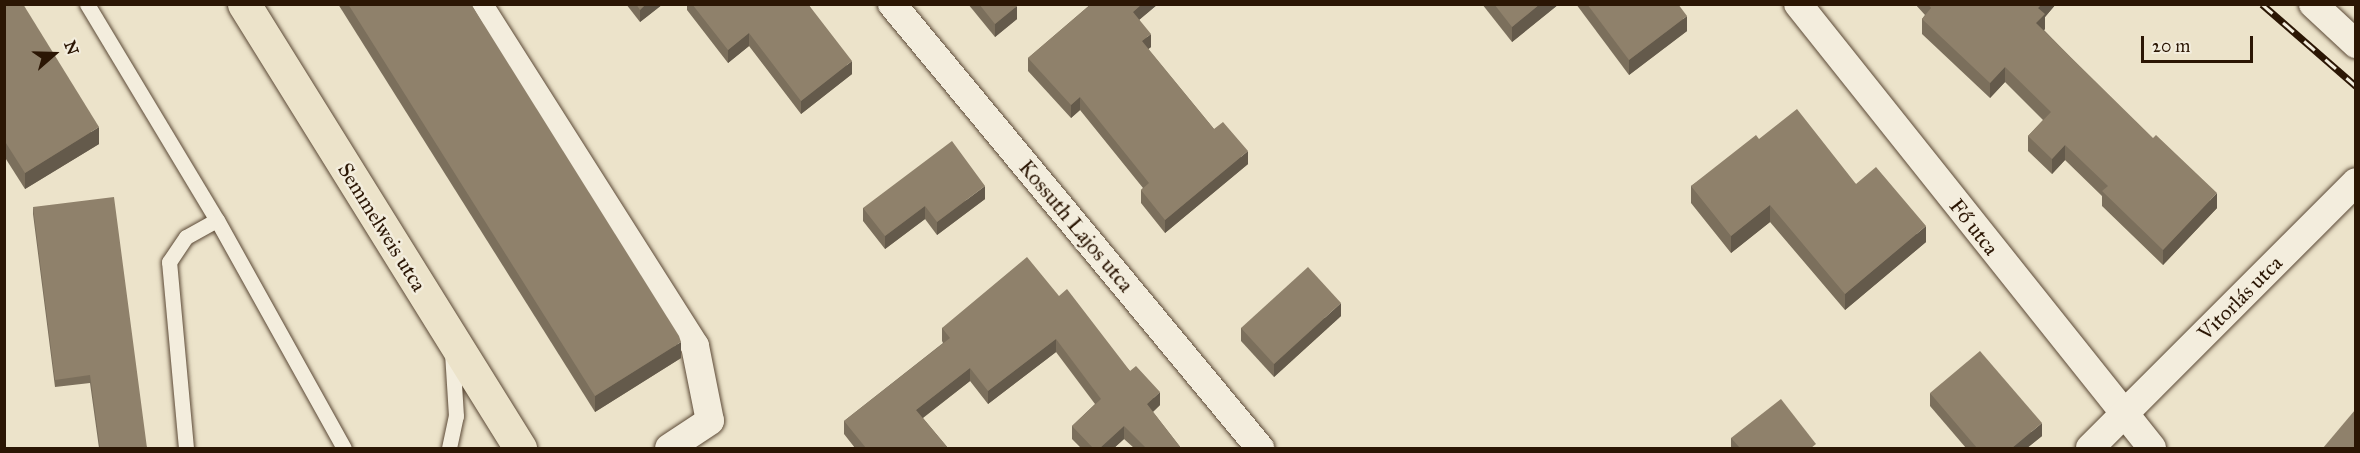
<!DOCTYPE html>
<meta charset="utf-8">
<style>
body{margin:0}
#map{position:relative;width:2360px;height:453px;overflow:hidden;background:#ece3ca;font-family:"IM FELL Great Primer",serif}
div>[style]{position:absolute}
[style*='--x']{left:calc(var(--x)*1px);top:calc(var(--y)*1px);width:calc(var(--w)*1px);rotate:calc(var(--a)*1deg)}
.roads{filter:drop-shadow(0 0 2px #5b4936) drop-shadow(0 0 2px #5b4936)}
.lane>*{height:15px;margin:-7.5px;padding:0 7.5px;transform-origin:7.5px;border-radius:7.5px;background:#f3eddd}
.street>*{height:28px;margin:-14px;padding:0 14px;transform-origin:14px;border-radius:14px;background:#f3eddd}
.primary>*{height:33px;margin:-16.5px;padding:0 16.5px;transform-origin:16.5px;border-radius:16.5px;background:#ece3ca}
.rail>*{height:7px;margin-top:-3.5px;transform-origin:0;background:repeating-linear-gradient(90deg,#f3eddd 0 14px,#2b1604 0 28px);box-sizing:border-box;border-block:2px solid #2b1604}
.wall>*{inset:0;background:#7b6f5c}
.shaded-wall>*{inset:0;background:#645a4b}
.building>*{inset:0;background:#8f816b}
span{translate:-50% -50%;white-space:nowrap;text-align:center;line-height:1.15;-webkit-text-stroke:5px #f3eddd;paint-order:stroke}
.street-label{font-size:21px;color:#2b1604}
.frame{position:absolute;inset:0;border:6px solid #2b1604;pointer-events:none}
.north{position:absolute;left:24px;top:24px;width:60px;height:60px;-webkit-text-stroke:4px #f3eddd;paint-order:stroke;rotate:70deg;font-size:16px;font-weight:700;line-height:24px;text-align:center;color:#2b1604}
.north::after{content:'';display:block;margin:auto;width:21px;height:27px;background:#2b1604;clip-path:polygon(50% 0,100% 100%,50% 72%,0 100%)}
.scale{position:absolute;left:2141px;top:36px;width:112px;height:27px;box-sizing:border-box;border:3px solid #2b1604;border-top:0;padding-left:8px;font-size:18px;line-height:21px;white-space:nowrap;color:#2b1604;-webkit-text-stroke:4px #f3eddd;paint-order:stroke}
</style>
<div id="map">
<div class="roads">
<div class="lane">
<i style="--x:87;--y:4;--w:252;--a:59"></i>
<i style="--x:217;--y:220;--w:261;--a:60.9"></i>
<i style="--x:186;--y:448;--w:187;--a:-95.2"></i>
<i style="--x:169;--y:262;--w:30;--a:-56"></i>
<i style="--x:186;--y:237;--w:35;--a:-29"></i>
<i style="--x:449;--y:448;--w:33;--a:-78"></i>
<i style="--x:456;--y:416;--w:64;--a:-93.6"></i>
</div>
<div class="street">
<i style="--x:478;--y:4;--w:405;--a:57.6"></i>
<i style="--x:695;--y:346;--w:76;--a:78.7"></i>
<i style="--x:710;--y:421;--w:49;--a:146.6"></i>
<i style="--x:892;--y:4;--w:577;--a:50.35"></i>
<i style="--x:1798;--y:4;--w:568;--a:51.43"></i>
<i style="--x:2313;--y:4;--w:59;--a:42.9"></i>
<i style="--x:2090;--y:448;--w:376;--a:-45"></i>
</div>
<div class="primary">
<i style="--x:244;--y:4;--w:523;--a:58.13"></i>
</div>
</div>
<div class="rail">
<i style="--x:2262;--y:4;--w:125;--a:41.1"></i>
</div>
<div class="wall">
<i style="clip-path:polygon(4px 4px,99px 144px,25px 189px,4px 156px)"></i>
<i style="clip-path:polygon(338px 4px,471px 4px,681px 358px,595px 412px)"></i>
<i style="clip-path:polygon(626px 4px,663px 4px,640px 22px)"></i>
<i style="clip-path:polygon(687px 4px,808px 4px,852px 74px,801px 114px,749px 46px,728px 63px,687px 10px)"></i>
<i style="clip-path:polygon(968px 4px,1015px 4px,1017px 19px,995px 37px)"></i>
<i style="clip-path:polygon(1091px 4px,1158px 4px,1139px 20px,1151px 47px,1148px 49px,1214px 129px,1248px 164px,1165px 233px,1141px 203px,1141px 190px,1143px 188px,1080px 110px,1071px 118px,1028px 71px,1028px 58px)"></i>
<i style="clip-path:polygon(1482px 4px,1559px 4px,1512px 42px)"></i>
<i style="clip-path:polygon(1576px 4px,1678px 4px,1687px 31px,1629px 75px)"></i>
<i style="clip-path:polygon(1915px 4px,2056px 4px,2045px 17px,2045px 29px,2044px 30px,2217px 208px,2163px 265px,2102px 206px,2102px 196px,2065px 160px,2052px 174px,2028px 151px,2028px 136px,2043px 120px,2005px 82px,1990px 98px,1922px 34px,1922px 19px,1925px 15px)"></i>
<i style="clip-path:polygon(1759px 139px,1856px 184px,1926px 242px,1845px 310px,1770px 222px,1731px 253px,1691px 203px,1691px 186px)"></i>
<i style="clip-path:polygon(985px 199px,937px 235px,925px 219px,885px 249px,863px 221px,863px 208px)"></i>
<i style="clip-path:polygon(33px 207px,147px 448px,99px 448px,90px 383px,55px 387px,33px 214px)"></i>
<i style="clip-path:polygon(1059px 296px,1130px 371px,1160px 405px,1153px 412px,1181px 448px,1134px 448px,1124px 439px,1114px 448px,1081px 448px,1072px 439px,1072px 426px,1095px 404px,1056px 352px,988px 404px,970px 381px,923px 418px,948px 448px,855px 448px,844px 434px,844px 421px,943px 343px,942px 341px,942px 328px)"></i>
<i style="clip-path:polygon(1341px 316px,1274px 377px,1241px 341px,1241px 328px)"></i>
<i style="clip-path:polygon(1930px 393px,2042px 436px,2027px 448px,1966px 448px,1930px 406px)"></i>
<i style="clip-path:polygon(1731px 438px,1816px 448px,1731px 448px)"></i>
</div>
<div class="shaded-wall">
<i style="clip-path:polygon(646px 4px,663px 4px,640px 22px,640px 10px)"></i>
<i style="clip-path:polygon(1142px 4px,1158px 4px,1133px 25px,1133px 12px)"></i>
<i style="clip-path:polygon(1540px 4px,1559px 4px,1512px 42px,1512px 27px)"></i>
<i style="clip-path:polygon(2042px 4px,2056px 4px,2045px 17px,2045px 29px,2036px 38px,2036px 23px,2038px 8px)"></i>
<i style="clip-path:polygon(1017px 6px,1017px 19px,995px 37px,995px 24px)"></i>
<i style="clip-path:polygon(1687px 16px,1687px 31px,1629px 75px,1629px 60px)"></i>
<i style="clip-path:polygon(749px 33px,749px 46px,728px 63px,728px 50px)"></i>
<i style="clip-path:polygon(1151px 34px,1151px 47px,1142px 54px,1142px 41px)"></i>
<i style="clip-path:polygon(852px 61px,852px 74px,801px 114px,801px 101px)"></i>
<i style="clip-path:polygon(2005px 67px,2005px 82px,1990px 98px,1990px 83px)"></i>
<i style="clip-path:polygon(1080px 97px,1080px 110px,1071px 118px,1071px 105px)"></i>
<i style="clip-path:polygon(99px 127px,99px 144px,25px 189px,25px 173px)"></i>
<i style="clip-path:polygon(2065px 145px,2065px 160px,2052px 174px,2052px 159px)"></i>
<i style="clip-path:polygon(1248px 151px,1248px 164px,1165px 233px,1165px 220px)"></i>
<i style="clip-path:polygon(985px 186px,985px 199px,937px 235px,937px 222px)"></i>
<i style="clip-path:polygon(2217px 193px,2217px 208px,2163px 265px,2163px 250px)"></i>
<i style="clip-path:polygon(1770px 205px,1770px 222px,1731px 253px,1731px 236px)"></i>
<i style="clip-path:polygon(925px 206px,925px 219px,885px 249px,885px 236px)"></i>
<i style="clip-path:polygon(1926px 226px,1926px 242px,1845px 310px,1845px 294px)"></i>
<i style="clip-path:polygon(1341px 303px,1341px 316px,1274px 377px,1274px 364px)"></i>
<i style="clip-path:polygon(1056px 339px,1056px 352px,988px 404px,988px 391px)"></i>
<i style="clip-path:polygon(681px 342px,681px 358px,595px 412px,595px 396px)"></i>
<i style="clip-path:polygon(970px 368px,970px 381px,916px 423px,916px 410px)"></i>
<i style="clip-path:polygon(1160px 392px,1160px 405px,1147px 417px,1147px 404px)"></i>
<i style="clip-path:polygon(2042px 423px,2042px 436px,2027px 448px,2012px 448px)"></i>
<i style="clip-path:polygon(1124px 426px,1124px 439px,1114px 448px,1100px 448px)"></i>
</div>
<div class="building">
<i style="clip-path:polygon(4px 4px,23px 4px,99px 127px,25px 173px,4px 140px)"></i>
<i style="clip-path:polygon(348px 4px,471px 4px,679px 336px,681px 342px,595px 396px)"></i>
<i style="clip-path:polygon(636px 4px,646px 4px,640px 10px)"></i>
<i style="clip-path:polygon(692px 4px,808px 4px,852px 61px,801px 101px,749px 33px,728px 50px)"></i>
<i style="clip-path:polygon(979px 4px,1015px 4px,1017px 6px,995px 24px)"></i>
<i style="clip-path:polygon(1091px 4px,1142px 4px,1133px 12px,1151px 34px,1142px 41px,1214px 129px,1223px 122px,1248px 151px,1165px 220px,1141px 190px,1149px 183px,1080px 97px,1071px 105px,1028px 58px)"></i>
<i style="clip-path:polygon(1494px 4px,1540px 4px,1512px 27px)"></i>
<i style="clip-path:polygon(1587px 4px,1678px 4px,1687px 16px,1629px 60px)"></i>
<i style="clip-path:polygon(1928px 4px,2042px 4px,2038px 8px,2045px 14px,2036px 23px,2153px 138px,2156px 135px,2217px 193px,2163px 250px,2102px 191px,2108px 186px,2065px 145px,2052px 159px,2028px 136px,2051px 112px,2005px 67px,1990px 83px,1922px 19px,1931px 8px)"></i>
<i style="clip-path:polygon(1797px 109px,1856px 184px,1876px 167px,1926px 226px,1845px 294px,1770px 205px,1731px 236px,1691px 186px,1756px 135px,1759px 139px)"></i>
<i style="clip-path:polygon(952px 141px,985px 186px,937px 222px,925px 206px,885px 236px,863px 208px)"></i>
<i style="clip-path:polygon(114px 197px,147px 448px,100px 448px,90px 375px,55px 380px,33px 207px)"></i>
<i style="clip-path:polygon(1027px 257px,1059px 296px,1067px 289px,1130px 371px,1136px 366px,1160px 392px,1147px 404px,1181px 448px,1146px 448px,1124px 426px,1100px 448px,1093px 448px,1072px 426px,1101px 399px,1056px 339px,988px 391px,970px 368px,916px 410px,948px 448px,866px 448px,844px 421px,950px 338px,942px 328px)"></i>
<i style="clip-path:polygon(1308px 267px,1341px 303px,1274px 364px,1241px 328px)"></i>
<i style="clip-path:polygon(1980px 351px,2042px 423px,2012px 448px,1977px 448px,1930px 393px)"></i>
<i style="clip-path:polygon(1781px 399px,1816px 444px,1811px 448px,1740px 448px,1731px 438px)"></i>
<i style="clip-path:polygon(2355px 410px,2355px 448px,2323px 448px)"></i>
</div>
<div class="street-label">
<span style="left:1076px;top:226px;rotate:50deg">Kossuth Lajos utca</span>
<span style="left:382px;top:227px;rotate:58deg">Semmelweis utca</span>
<span style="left:1974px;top:227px;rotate:52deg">Fő utca</span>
<span style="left:2240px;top:298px;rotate:-45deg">Vitorlás utca</span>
</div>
<div class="frame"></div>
<div class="north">N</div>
<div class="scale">20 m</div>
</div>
